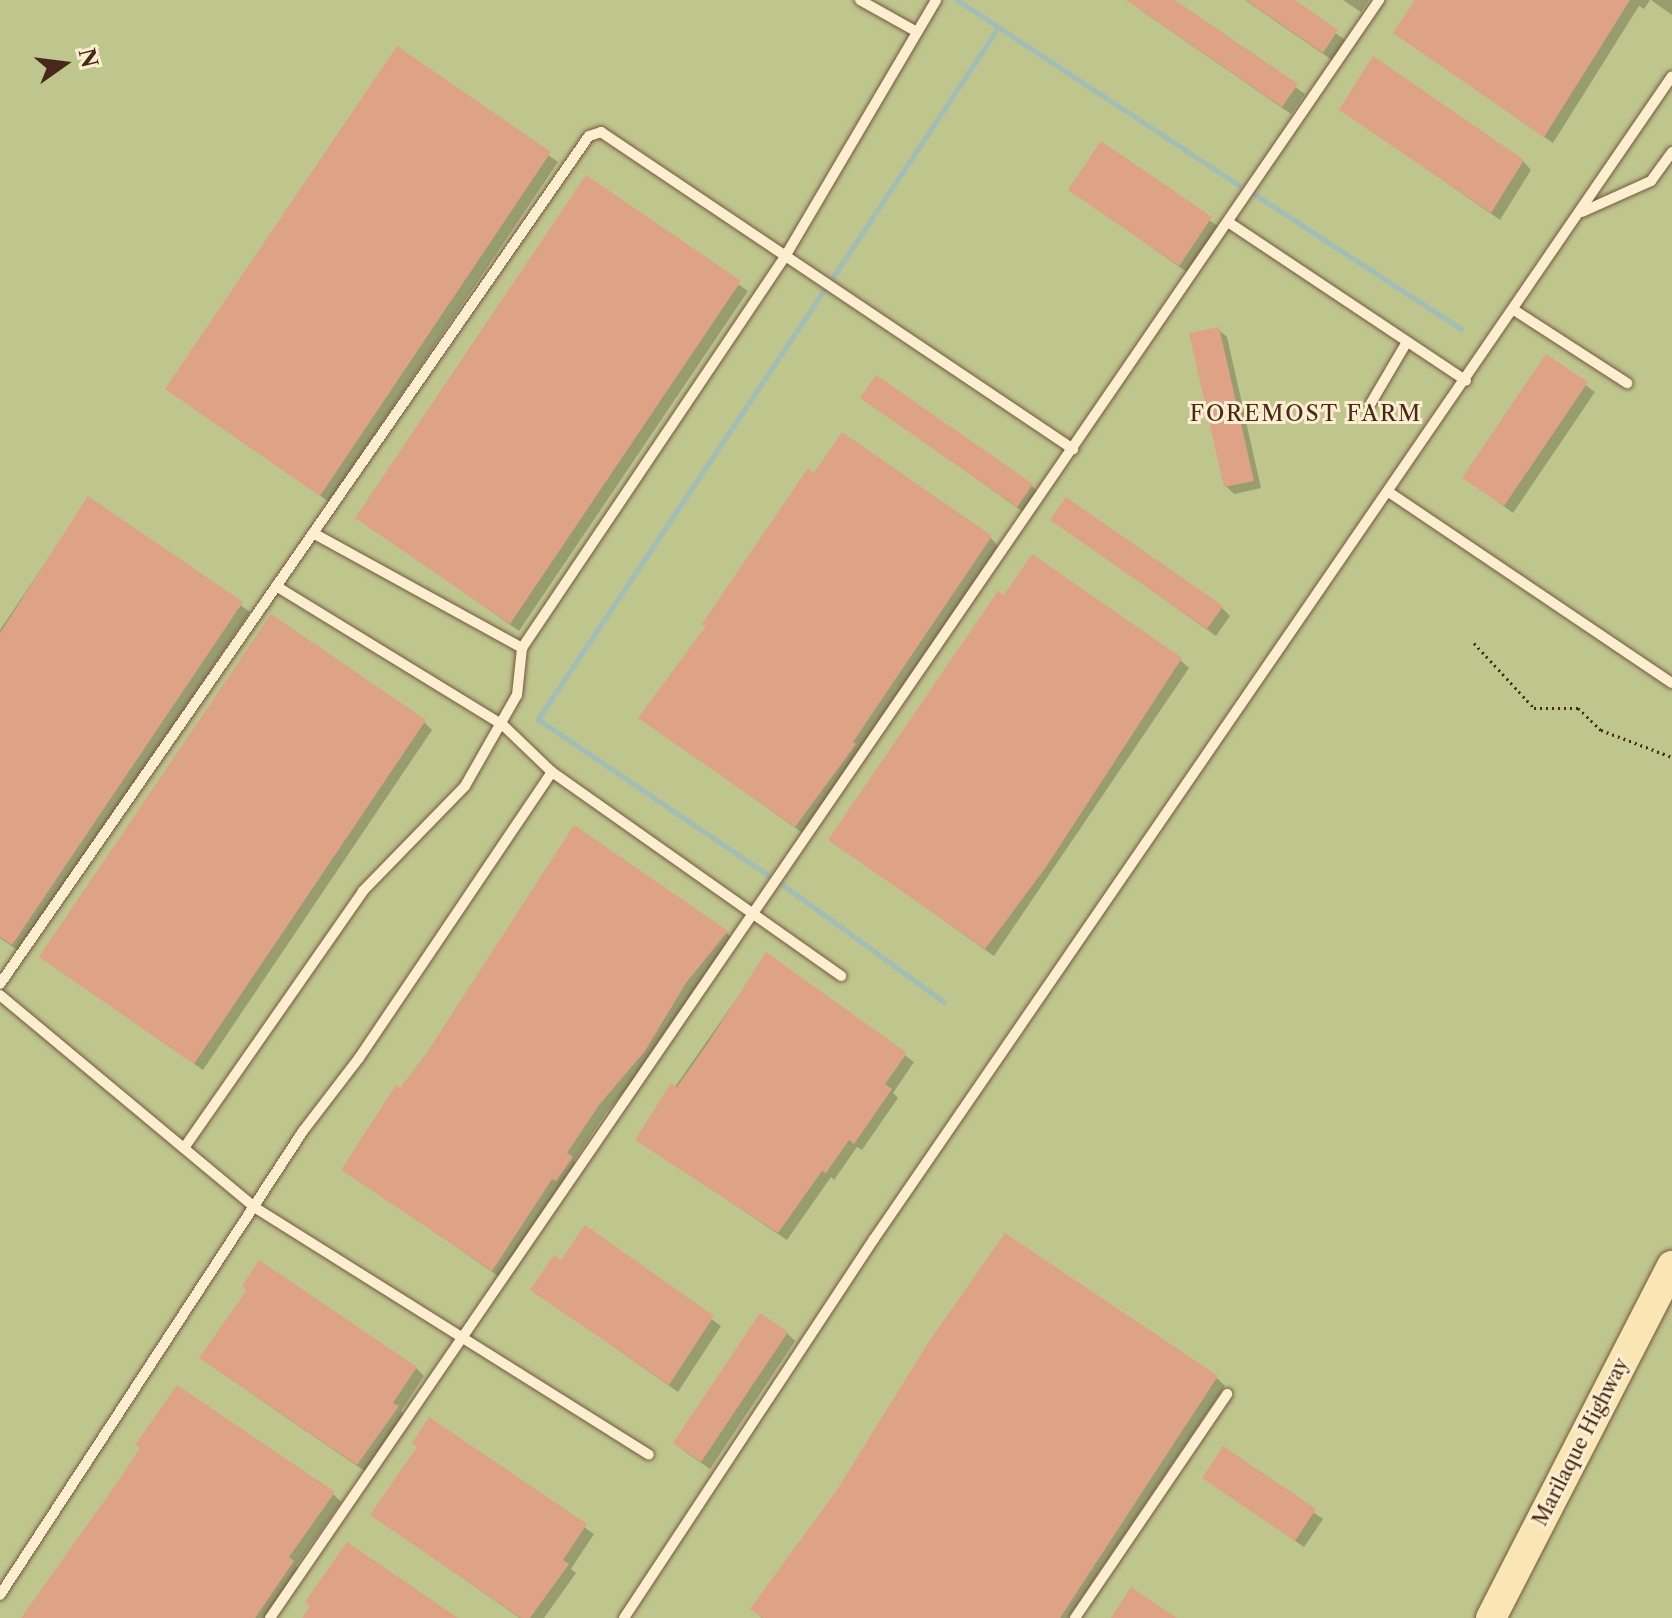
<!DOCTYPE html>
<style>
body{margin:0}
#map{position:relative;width:1672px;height:1618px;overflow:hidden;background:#fae5b4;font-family:"Libre Caslon Text",serif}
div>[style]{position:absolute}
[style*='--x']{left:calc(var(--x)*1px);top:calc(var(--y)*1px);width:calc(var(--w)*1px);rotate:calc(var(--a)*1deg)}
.green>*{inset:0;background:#bec58d}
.shadow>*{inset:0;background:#0003}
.stream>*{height:5px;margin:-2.5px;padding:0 2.5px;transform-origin:2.5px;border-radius:2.5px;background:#a1bdb6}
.building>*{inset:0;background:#dea386}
.path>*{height:3px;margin-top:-1.5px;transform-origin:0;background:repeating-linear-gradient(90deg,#49281c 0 2px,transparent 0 6px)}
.roads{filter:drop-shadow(0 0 2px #755742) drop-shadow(0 0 2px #755742)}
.lane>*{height:10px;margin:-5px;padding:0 5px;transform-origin:5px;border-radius:5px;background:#fceece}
.primary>*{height:30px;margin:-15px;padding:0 15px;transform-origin:15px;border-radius:15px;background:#fae5b4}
span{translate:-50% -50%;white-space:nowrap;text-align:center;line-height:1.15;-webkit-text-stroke:6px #fceece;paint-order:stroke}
.street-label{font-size:20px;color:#49281c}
.neighbourhood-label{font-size:22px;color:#49281c;letter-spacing:2px}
.north{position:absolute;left:24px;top:24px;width:80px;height:80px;-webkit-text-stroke:6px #fceece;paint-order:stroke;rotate:76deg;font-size:22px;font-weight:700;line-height:32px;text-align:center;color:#49281c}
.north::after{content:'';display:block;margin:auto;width:28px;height:36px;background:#49281c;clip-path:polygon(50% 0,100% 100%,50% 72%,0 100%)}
</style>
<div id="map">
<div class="green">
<i style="clip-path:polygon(0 0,1672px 0,1672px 1618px,0 1618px)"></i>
</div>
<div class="shadow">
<i style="clip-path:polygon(1136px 0,1172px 0,1305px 94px,1291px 114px,1142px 11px)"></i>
<i style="clip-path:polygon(1245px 0,1291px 0,1345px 40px,1332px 60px)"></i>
<i style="clip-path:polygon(1343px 0,1369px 0,1361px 12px)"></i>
<i style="clip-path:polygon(1417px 0,1650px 0,1644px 9px,1639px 6px,1553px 143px,1395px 33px)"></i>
<i style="clip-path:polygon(1651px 0,1672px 0,1672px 15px)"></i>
<i style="clip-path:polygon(397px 49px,558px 162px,329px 502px,168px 389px)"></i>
<i style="clip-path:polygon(1342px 110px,1523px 161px,1531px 170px,1500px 220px)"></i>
<i style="clip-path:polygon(1102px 144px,1219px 227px,1188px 273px,1071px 190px)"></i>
<i style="clip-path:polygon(587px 178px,748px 291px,519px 631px,358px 517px)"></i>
<i style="clip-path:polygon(1218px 329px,1227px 337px,1261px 488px,1234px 494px,1226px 486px)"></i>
<i style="clip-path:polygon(1547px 357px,1595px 392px,1513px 513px,1465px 478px)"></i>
<i style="clip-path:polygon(863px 398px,1032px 486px,1040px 494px,1026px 514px)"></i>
<i style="clip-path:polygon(89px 498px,250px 612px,20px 952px,0 938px,0 630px)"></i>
<i style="clip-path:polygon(1053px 520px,1222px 608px,1230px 616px,1216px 636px)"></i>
<i style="clip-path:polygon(990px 537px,998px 546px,804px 834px,641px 718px)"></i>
<i style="clip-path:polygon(1180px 660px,1189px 668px,994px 956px,831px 840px)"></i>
<i style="clip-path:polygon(424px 722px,432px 730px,203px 1070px,42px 957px)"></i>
<i style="clip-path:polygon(726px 932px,734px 940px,694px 991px,652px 1058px,606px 1113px,574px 1161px,579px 1167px,501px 1278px,344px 1169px,401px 1090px)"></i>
<i style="clip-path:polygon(767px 955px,914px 1062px,893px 1093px,898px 1098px,862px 1150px,857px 1147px,834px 1180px,831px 1177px,787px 1240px,638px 1140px)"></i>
<i style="clip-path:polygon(585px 1228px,721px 1326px,678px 1392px,533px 1290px,561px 1262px)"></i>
<i style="clip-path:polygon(787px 1333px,795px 1341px,710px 1469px,684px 1451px,676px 1443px)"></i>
<i style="clip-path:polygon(210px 1365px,416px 1368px,424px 1376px,401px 1411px,406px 1416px,366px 1472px)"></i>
<i style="clip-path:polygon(1217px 1378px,1225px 1386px,1068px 1618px,762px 1618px,753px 1609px,838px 1491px)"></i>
<i style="clip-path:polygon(430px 1420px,594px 1534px,571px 1569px,576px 1573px,544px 1618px,520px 1618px,372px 1515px,419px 1448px)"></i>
<i style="clip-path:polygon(1223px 1449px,1323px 1519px,1304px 1547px,1205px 1478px)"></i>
<i style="clip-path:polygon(118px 1485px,333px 1494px,341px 1502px,296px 1566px,301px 1571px,268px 1618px,24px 1618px)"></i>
</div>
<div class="stream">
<i style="--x:957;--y:0;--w:341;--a:33.3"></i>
<i style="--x:1254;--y:194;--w:247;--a:33.1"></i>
<i style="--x:833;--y:277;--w:299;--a:-56.5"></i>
<i style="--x:768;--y:875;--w:278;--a:-145.9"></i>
<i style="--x:538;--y:719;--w:516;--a:-56.31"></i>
<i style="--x:783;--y:885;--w:199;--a:36"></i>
</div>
<div class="building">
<i style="clip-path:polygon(1126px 0,1175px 0,1298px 84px,1282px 107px)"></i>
<i style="clip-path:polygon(1246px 0,1295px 0,1338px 30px,1323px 53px)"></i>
<i style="clip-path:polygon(1415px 0,1630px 0,1544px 137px,1393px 33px)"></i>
<i style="clip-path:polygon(397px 46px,551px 152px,320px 496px,165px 389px)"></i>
<i style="clip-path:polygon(1373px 56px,1524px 160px,1491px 213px,1339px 110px)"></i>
<i style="clip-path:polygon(1101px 141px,1212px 217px,1179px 266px,1068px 190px)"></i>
<i style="clip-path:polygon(586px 175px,741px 281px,510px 624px,355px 518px)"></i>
<i style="clip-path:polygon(1219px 327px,1254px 481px,1224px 487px,1189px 333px)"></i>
<i style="clip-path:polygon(1546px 354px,1588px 382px,1504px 506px,1462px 478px)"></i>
<i style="clip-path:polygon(876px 375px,1033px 484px,1017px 507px,860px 398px)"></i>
<i style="clip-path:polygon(842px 432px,992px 536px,853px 742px,856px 744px,795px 827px,638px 718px,706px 626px,702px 624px,808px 468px,814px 473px)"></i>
<i style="clip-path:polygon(88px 496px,243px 602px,12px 945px,0 937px,0 633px)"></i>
<i style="clip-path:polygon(1066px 497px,1223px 606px,1207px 629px,1050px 520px)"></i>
<i style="clip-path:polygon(1032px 554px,1182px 658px,1046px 867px,985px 949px,828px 840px,998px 591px,1004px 595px)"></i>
<i style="clip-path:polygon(271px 614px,426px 720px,194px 1064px,39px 957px)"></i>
<i style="clip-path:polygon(574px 825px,728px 931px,686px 983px,645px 1051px,599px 1105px,567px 1153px,573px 1157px,556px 1181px,552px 1179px,492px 1271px,341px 1170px,396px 1085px,400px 1088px,426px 1054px)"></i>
<i style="clip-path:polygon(766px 952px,907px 1053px,885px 1084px,892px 1089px,854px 1144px,849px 1140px,826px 1173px,822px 1171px,778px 1233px,635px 1140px,671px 1083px,677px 1087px,708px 1043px)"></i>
<i style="clip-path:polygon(585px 1225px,714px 1316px,669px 1385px,530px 1290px,554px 1255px,561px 1260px)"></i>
<i style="clip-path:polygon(1005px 1233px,1218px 1376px,1060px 1618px,763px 1618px,750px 1609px,837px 1490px,928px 1343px)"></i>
<i style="clip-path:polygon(259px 1260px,417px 1367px,393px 1403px,399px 1406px,357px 1465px,199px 1358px,247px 1290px,242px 1286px)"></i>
<i style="clip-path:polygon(760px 1313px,788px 1332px,701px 1462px,673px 1443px)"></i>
<i style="clip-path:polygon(177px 1385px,335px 1492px,289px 1557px,294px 1561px,255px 1618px,21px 1618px,117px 1483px,140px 1448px,135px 1445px)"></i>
<i style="clip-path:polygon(429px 1417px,587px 1524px,563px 1560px,569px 1564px,530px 1618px,521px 1618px,370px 1515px,417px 1447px,412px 1443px)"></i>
<i style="clip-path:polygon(1223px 1446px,1316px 1509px,1295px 1541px,1202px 1478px)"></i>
<i style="clip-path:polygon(347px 1542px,458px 1618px,302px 1618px,310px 1606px,305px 1602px)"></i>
<i style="clip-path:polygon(1131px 1587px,1177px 1618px,1111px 1618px)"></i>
</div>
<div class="path">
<i style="--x:1474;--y:643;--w:88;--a:47.3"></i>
<i style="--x:1534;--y:708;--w:44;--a:0"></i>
<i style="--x:1578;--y:708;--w:32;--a:44"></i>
<i style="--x:1601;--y:730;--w:76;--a:20.8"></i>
</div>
<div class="roads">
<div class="lane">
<i style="--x:860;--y:0;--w:65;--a:29.3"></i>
<i style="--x:1582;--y:212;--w:76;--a:-24.2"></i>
<i style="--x:1651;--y:181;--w:36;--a:-54"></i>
<i style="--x:1228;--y:222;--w:286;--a:33.7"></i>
<i style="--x:1514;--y:310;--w:135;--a:32.9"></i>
<i style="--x:1371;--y:403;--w:71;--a:-59.5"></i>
<i style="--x:1390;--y:493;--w:340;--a:34"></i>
<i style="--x:313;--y:533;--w:239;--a:28.8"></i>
<i style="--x:276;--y:586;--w:266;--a:31.5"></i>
<i style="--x:503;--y:725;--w:68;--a:43.8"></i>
<i style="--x:552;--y:772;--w:354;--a:35.2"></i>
<i style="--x:0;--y:984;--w:1032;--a:-55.22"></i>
<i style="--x:589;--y:136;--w:13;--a:-18"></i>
<i style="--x:601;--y:132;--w:569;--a:33.89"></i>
<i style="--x:0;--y:995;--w:331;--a:39.8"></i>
<i style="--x:254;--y:1207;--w:466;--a:32.1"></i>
<i style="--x:184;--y:1148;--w:313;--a:-55.1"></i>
<i style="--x:363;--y:891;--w:146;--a:-45.8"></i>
<i style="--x:465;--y:786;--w:105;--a:-60.3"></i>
<i style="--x:517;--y:695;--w:47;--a:-83.9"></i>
<i style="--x:522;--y:648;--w:473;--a:-56.1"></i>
<i style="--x:786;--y:255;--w:296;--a:-59.5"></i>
<i style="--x:0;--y:1595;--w:554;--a:-56.85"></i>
<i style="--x:303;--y:1131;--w:92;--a:-52.5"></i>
<i style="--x:359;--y:1058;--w:345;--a:-56"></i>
<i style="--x:270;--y:1618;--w:1962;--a:-55.57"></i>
<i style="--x:624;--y:1618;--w:454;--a:-56.6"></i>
<i style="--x:874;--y:1239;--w:1410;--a:-55.54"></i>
<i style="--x:1075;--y:1618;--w:271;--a:-55.8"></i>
</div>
<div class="primary">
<i style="--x:1491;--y:1618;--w:396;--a:-62.8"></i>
</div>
</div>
<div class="street-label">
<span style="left:1581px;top:1442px;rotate:-63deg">Marilaque Highway</span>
</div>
<div class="neighbourhood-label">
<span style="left:1306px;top:414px">FOREMOST FARM</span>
</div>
<div class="north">N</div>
</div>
